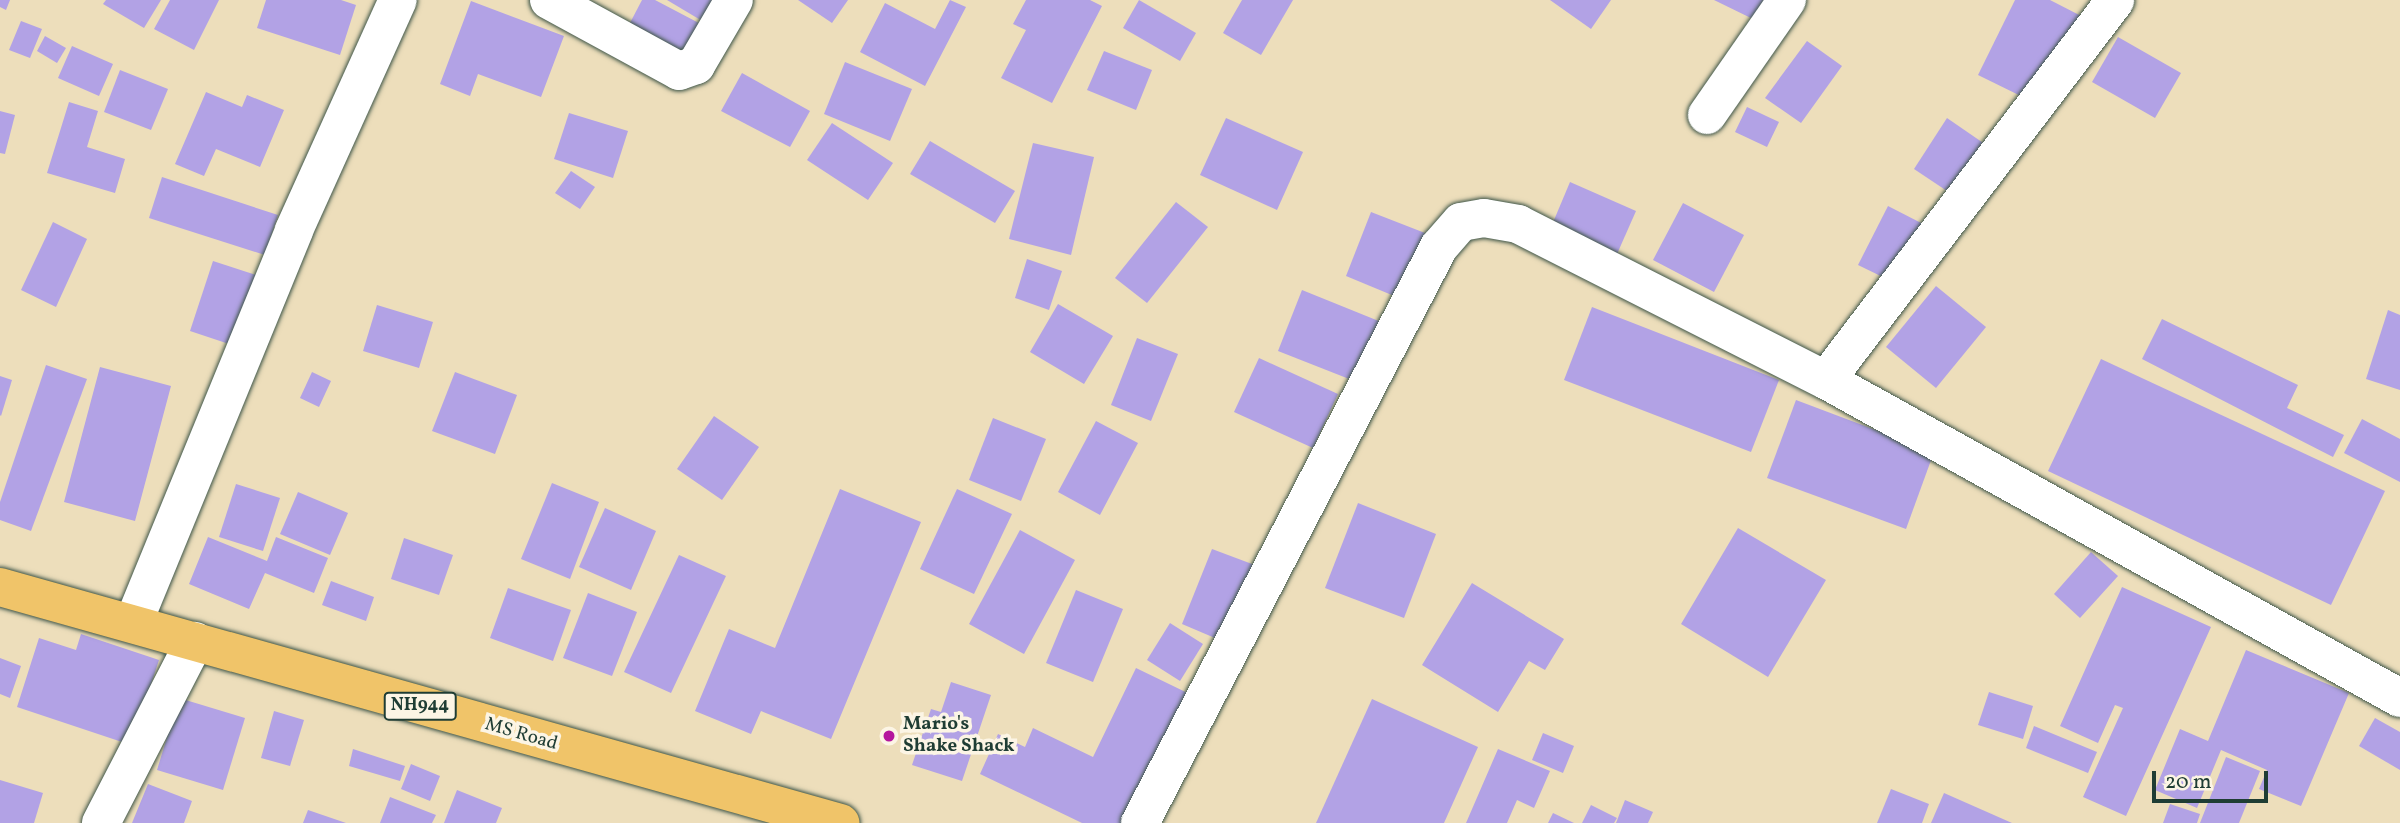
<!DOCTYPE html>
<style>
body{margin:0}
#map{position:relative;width:2400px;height:823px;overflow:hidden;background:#eddebb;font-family:Vollkorn,serif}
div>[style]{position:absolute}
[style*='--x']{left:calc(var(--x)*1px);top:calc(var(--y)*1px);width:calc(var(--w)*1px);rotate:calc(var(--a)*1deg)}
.building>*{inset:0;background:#b2a2e5}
.roads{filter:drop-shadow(0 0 2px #3e5548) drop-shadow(0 0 2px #3e5548)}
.minor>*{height:38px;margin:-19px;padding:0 19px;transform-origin:19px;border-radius:19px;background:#fff}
.highway>*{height:38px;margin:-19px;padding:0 19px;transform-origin:19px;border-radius:19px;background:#f0c469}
.dots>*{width:19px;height:19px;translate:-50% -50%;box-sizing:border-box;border:4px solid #fcf5e5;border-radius:50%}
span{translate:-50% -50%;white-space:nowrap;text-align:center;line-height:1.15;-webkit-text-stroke:7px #fcf5e5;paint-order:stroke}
.shield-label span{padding:2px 5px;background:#fcf5e5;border:2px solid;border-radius:5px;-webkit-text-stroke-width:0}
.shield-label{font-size:18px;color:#1f3d34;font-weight:700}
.poi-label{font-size:19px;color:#1f3d34;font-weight:700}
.left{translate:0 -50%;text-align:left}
.street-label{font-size:19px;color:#1f3d34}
.scale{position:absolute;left:2152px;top:771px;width:116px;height:32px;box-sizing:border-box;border:4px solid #1f3d34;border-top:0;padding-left:9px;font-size:21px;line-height:24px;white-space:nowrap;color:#1f3d34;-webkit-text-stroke:5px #fcf5e5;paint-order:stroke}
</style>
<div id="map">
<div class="building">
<i style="clip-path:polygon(0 0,10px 0,6px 10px,0 7px)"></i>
<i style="clip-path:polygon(106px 0,161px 0,144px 28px,103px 4px)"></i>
<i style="clip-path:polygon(170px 0,219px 0,194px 50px,154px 29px)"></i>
<i style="clip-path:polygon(266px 0,341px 0,356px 5px,340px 55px,257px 28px)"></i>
<i style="clip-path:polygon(642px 0,655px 0,716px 32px,691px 79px,620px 42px)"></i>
<i style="clip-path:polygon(667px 0,744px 0,724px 34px)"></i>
<i style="clip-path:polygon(798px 0,848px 0,832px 23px)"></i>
<i style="clip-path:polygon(950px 0,966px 7px,925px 86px,860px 52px,885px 3px,935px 29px)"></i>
<i style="clip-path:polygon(1026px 0,1090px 0,1102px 6px,1052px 103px,1001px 78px,1026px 30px,1013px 24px)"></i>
<i style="clip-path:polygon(1139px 0,1196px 33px,1180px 61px,1123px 28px)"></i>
<i style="clip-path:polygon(1242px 0,1293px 0,1261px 55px,1223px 33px)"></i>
<i style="clip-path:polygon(1550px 0,1611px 0,1591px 29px)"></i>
<i style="clip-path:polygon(1714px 0,1766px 0,1757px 21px)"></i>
<i style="clip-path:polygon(2015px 0,2050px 0,2089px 20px,2045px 108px,1978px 75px)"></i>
<i style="clip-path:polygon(471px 1px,564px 36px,541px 97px,478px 74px,470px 96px,440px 84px)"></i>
<i style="clip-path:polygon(21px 21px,42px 29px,30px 58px,9px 50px)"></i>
<i style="clip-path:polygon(45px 36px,66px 48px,57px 63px,37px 51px)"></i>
<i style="clip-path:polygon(2118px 37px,2181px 73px,2155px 118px,2092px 82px)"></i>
<i style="clip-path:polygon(1807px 41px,1842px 66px,1801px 123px,1765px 98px)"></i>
<i style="clip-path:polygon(72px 46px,113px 64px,99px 96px,58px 78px)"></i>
<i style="clip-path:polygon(1104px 51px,1152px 70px,1136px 110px,1087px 90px)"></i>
<i style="clip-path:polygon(845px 62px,912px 89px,890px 141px,824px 114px)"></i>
<i style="clip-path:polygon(120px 70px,168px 89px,151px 130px,104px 112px)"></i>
<i style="clip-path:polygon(742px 73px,810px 111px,790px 147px,721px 111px)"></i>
<i style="clip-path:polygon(206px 92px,242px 107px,247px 95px,284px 110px,260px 167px,216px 149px,204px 176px,175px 164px)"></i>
<i style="clip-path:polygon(69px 102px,98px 111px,87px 147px,125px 159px,115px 193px,47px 173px)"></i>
<i style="clip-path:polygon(1747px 107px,1779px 122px,1767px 147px,1735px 132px)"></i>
<i style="clip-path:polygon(0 111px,15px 115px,5px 154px,0 153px)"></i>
<i style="clip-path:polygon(569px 113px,628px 131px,613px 178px,554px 159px)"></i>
<i style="clip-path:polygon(1226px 118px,1303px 152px,1277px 210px,1200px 175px)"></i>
<i style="clip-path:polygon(1947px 118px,1992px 149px,1959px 199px,1914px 169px)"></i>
<i style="clip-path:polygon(832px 123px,893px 163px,868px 200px,807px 160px)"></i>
<i style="clip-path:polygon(930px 141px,1015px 191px,995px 223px,910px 174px)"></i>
<i style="clip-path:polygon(1033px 143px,1094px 157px,1071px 255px,1009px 239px)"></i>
<i style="clip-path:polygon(571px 171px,595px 187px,580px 209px,555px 193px)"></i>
<i style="clip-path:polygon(162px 177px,278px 215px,265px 255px,149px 218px)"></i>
<i style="clip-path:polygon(1570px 182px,1636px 211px,1606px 279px,1541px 251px)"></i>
<i style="clip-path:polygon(1176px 202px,1208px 227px,1147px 303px,1115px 278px)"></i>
<i style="clip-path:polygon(1683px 203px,1744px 235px,1714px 292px,1653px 260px)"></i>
<i style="clip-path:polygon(1888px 206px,1927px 226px,1897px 284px,1858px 265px)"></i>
<i style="clip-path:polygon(1371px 212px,1425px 233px,1399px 298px,1346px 276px)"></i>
<i style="clip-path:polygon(53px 222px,87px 239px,56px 307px,21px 290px)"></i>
<i style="clip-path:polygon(1027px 259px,1062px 271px,1049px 310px,1015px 298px)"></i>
<i style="clip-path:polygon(213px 261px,259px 276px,235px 346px,190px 331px)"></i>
<i style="clip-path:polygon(1936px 286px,1986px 327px,1936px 388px,1886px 347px)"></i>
<i style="clip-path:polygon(1302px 290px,1396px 328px,1372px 388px,1278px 351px)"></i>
<i style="clip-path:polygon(1058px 304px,1113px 336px,1084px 384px,1030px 352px)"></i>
<i style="clip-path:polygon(377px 305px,433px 322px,419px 368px,363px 351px)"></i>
<i style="clip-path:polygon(1592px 307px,1779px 380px,1751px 452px,1564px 380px)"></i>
<i style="clip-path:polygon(2388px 310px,2400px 315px,2400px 390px,2366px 379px)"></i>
<i style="clip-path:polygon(2162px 319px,2298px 385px,2287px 408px,2344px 435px,2333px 457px,2142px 359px)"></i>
<i style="clip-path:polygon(1137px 338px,1178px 354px,1151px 421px,1111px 405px)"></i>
<i style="clip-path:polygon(1259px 358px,1338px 394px,1313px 448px,1234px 412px)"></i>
<i style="clip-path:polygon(2101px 359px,2385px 491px,2331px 605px,2048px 471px)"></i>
<i style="clip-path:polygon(46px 365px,87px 379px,31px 531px,0 520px,0 502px)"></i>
<i style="clip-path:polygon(100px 367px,171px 386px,135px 521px,64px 502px)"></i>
<i style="clip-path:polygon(312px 372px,331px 381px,319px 407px,300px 398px)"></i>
<i style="clip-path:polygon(455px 372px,517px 395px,495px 454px,432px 431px)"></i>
<i style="clip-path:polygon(0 376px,12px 380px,1px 416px,0 415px)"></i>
<i style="clip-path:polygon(1796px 400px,1934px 452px,1906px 529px,1767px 478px)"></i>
<i style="clip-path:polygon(714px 416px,759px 447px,722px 500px,677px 469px)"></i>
<i style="clip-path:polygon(993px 418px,1046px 439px,1021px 501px,969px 480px)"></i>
<i style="clip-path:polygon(2362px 419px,2400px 439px,2400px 482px,2344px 453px)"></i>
<i style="clip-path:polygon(1096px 421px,1138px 443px,1100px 515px,1058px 492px)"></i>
<i style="clip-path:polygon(552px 483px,599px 502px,570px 579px,521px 559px)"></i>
<i style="clip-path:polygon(236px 484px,280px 498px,263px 551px,219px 537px)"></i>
<i style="clip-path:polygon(840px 489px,921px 522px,831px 739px,761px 711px,751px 734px,695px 711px,729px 629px,775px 648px)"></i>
<i style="clip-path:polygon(957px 489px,1012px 514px,974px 594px,920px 569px)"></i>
<i style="clip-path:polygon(298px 492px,348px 513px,330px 555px,280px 534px)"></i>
<i style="clip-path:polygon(1358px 503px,1436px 534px,1404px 618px,1325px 588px)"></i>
<i style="clip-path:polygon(605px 508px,656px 531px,631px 590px,579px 567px)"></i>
<i style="clip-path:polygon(1738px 528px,1826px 580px,1768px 677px,1681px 624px)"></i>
<i style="clip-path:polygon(1020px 530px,1075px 560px,1024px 654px,969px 624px)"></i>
<i style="clip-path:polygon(208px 537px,267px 561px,276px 537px,328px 558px,314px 593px,265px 573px,249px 609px,189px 584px)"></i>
<i style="clip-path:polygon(404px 538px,453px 555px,439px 595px,391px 579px)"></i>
<i style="clip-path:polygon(1212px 549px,1260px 567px,1229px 644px,1182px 624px)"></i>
<i style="clip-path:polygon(2091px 552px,2118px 576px,2080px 618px,2054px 594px)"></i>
<i style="clip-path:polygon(679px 555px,726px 576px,671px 693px,624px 672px)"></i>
<i style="clip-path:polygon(331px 581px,374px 597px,366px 621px,322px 605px)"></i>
<i style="clip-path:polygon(1472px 583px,1564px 639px,1545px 670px,1529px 661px,1498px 712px,1422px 665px)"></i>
<i style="clip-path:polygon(2122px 587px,2211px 627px,2126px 816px,2083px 797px,2123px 708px,2115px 705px,2098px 743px,2060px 726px)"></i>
<i style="clip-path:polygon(508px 588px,571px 610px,553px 661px,490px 638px)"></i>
<i style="clip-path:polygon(1076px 590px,1123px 609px,1093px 682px,1046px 663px)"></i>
<i style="clip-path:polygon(588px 593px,637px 612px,612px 676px,563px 658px)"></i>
<i style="clip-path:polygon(1170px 623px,1203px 644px,1180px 681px,1147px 660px)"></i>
<i style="clip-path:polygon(81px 634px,159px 660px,131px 745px,17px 707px,39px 638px,76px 650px)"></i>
<i style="clip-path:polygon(2246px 650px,2349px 693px,2301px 806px,2259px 789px,2267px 770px,2221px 750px,2197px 808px,2155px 790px,2180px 729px,2208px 741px)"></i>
<i style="clip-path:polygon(0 658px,21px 666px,10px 698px,0 694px)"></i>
<i style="clip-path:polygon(1136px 668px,1202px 700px,1143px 823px,1082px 823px,980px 774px,998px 734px,1025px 747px,1033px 728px,1093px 757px)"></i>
<i style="clip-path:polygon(951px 682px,991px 695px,962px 781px,912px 765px,931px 709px,941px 712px)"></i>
<i style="clip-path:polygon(1989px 692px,2033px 706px,2023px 739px,1978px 725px)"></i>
<i style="clip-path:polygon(179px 698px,245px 718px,223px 790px,157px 770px)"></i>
<i style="clip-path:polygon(1372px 699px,1478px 747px,1444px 823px,1316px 823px)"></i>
<i style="clip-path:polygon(274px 711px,304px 720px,290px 766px,261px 758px)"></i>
<i style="clip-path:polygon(2375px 718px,2400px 732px,2400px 770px,2359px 746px)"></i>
<i style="clip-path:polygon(2034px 726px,2097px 752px,2088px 773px,2026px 748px)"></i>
<i style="clip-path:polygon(1543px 733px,1574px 746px,1563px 773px,1532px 760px)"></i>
<i style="clip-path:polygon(353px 749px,405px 766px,400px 781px,349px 766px)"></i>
<i style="clip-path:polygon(1498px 749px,1550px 771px,1534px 808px,1517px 800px,1507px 823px,1466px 823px)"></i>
<i style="clip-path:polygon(2226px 757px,2260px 771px,2239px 823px,2200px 823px)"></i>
<i style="clip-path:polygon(411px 764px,440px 776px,430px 801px,401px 789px)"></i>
<i style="clip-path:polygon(0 780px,43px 793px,34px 823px,0 823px)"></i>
<i style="clip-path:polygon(148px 784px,192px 801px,184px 823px,132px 823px)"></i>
<i style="clip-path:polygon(1891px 789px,1929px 804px,1922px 823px,1877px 823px)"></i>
<i style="clip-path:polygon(457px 790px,502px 808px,496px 823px,444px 823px)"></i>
<i style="clip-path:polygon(1944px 793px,2012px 823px,1931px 823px)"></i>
<i style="clip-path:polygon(390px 797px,436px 815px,432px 823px,380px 823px)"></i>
<i style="clip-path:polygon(1625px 800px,1653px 812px,1648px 823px,1616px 823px)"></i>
<i style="clip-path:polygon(2170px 804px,2200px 814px,2197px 823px,2163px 823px)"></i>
<i style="clip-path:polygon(1591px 805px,1617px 818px,1614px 823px,1582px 823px)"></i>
<i style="clip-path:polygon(308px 810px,346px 823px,303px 823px)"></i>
<i style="clip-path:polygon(1553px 813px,1574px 823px,1548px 823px)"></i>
</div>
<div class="roads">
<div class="minor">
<i style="--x:549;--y:0;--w:148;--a:28.6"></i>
<i style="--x:679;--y:71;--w:18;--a:-19"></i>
<i style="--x:696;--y:65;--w:75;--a:-59.7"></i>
<i style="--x:1707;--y:115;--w:140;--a:-55.2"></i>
<i style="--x:1826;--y:380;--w:656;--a:28.99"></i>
<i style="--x:134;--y:621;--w:422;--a:-67.7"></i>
<i style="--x:294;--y:230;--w:252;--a:-65.7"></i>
<i style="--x:101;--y:823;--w:205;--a:-62.7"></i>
<i style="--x:1140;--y:823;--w:649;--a:-62.57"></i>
<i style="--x:1439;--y:247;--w:33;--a:-49"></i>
<i style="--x:1461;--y:222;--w:23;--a:-10"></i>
<i style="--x:1484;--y:218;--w:35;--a:10"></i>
<i style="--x:1518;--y:224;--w:345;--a:26.9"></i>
<i style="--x:1826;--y:380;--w:477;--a:-52.7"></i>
</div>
<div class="highway">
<i style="--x:0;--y:587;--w:873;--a:15.69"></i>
</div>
</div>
<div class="dots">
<i style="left:889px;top:736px;background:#b5179e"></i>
</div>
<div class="shield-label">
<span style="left:420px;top:706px">NH944</span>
</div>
<div class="poi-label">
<span class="left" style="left:903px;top:736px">Mario's<br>Shake Shack</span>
</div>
<div class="street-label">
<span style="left:521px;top:735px;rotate:16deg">MS Road</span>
</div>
<div class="scale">20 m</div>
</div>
